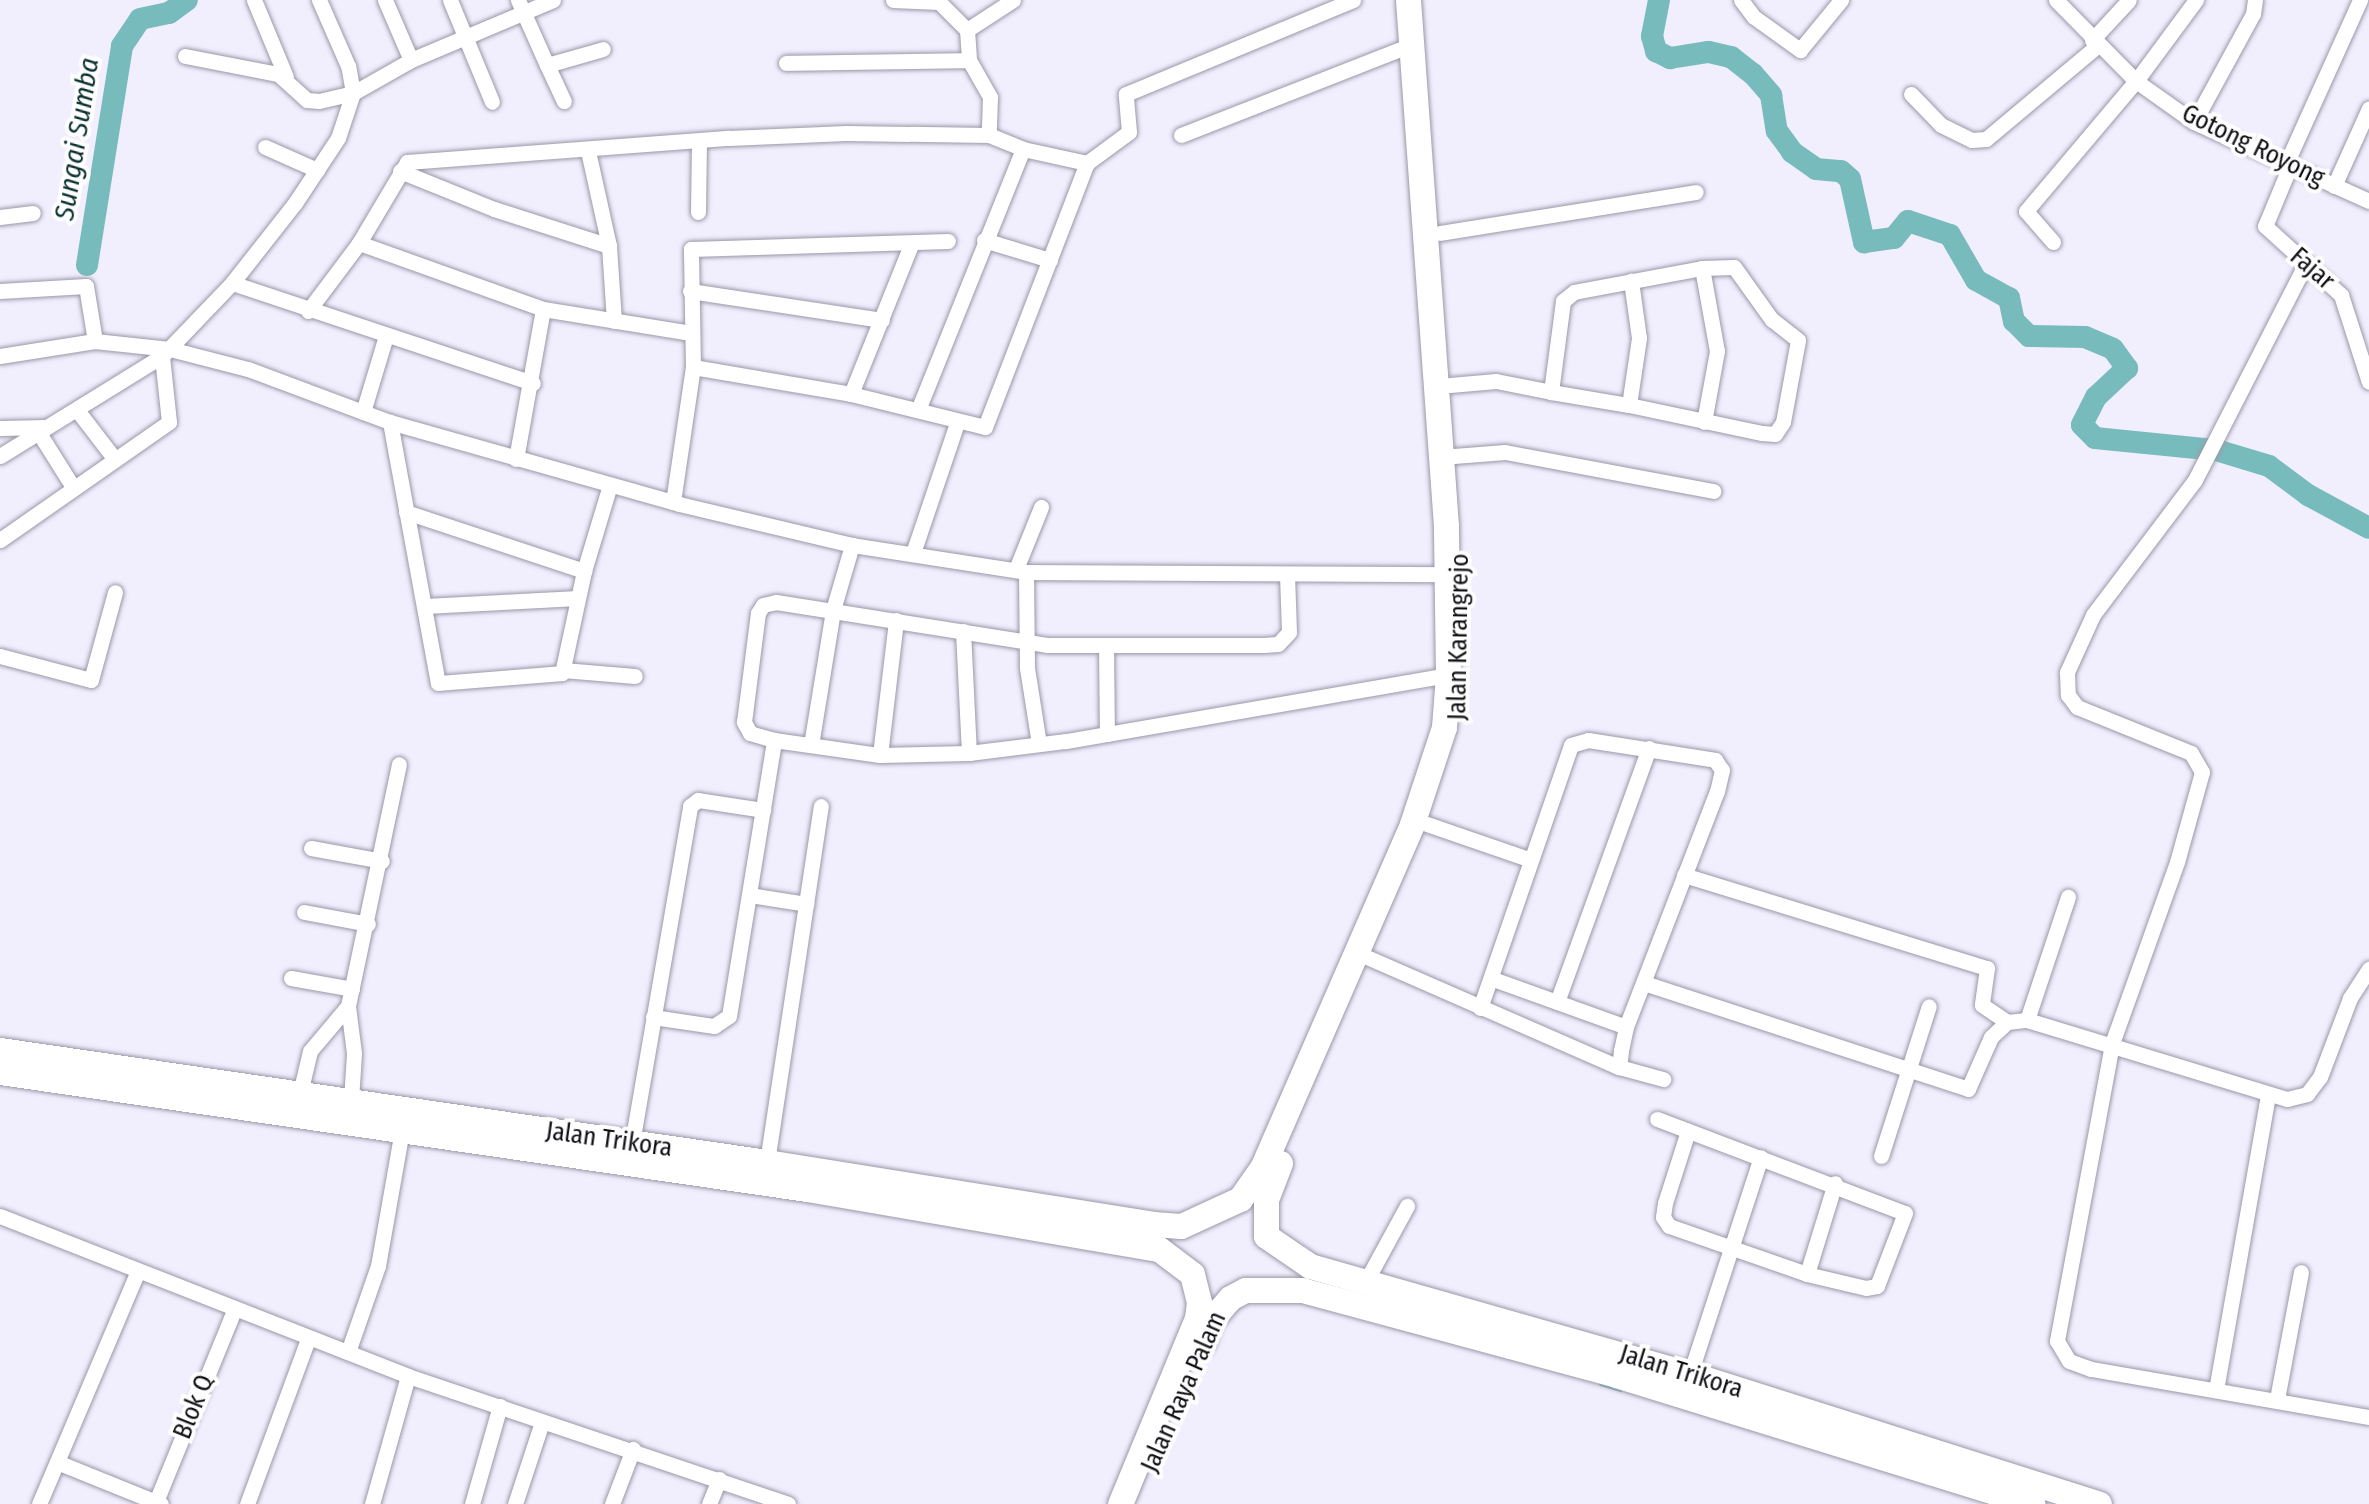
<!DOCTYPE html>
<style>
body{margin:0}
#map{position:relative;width:2369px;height:1504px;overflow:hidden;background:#f1eefe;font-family:"Fira Sans Condensed",sans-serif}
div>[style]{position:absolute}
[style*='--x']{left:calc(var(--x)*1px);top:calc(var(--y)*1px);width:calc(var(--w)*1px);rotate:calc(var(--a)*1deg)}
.stream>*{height:4px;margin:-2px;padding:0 2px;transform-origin:2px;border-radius:2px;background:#78bbbc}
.river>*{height:22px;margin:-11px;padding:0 11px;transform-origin:11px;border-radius:11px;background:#78bbbc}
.roads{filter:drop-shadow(0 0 2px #9a98a7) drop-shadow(0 0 2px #9a98a7)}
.street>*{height:15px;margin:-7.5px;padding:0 7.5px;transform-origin:7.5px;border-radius:7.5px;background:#fff}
.primary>*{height:25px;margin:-12.5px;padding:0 12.5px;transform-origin:12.5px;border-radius:12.5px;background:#fff}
span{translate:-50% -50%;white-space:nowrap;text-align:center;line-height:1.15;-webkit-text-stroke:8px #fefefe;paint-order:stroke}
.street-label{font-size:25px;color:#0d0c11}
.water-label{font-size:28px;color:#0d3031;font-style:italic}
</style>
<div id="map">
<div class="stream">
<i style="--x:1601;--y:1384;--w:21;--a:17"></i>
</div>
<div class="river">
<i style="--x:1659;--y:0;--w:37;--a:101"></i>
<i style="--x:1652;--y:36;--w:16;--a:75"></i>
<i style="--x:1656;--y:51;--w:16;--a:27"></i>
<i style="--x:1670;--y:58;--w:39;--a:-9"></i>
<i style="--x:1709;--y:52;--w:23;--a:13"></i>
<i style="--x:1731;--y:57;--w:28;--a:38"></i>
<i style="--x:1753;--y:74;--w:28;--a:49"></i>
<i style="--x:1771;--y:95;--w:36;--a:81"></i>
<i style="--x:1777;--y:131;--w:26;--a:54"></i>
<i style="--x:1792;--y:152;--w:29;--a:35"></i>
<i style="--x:1816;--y:169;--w:25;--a:5"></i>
<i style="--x:1841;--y:171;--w:12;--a:42"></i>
<i style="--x:1850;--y:179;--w:65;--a:77.5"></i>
<i style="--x:1864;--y:242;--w:30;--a:-8"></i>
<i style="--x:1894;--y:238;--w:22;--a:-51"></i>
<i style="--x:1908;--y:221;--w:44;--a:18.4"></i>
<i style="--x:1950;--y:235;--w:52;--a:60"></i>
<i style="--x:1976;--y:280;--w:38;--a:29"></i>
<i style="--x:2009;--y:298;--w:24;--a:78"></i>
<i style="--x:2014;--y:321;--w:21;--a:45"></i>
<i style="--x:2029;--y:336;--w:56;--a:1"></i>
<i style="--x:2085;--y:337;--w:30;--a:23"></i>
<i style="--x:2113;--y:349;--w:24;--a:54"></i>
<i style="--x:2127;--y:368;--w:42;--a:136.9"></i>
<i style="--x:2096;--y:397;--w:31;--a:117"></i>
<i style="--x:2082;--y:425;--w:18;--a:45"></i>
<i style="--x:2095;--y:438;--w:122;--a:5.7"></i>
<i style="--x:2216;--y:450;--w:55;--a:16.8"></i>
<i style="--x:2269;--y:466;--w:49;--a:36.6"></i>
<i style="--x:2308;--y:495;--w:69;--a:28.4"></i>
<i style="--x:87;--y:265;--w:222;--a:-80.9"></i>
<i style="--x:122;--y:46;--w:32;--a:-56"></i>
<i style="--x:140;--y:19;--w:30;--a:-12"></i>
<i style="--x:169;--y:13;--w:22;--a:-36"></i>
</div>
<div class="roads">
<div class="street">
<i style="--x:254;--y:0;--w:83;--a:67.4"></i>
<i style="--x:385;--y:0;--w:65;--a:66.6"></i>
<i style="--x:450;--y:0;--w:110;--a:67.6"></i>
<i style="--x:518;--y:0;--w:71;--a:66"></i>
<i style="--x:547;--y:65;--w:58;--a:-15.9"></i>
<i style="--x:893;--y:0;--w:46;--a:2.5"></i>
<i style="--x:939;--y:2;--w:40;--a:45"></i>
<i style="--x:1013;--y:0;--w:55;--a:146.9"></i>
<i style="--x:967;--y:30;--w:30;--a:86"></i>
<i style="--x:969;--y:60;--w:43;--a:60.4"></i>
<i style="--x:990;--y:97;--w:38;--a:92"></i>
<i style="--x:989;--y:135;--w:37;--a:22"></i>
<i style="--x:1023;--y:149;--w:66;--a:12.3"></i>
<i style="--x:1741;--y:0;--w:21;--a:53"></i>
<i style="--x:1754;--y:17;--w:57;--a:35.7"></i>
<i style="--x:1800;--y:50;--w:65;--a:-50.6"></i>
<i style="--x:2056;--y:0;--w:114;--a:45.4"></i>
<i style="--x:2136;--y:81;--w:71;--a:35.3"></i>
<i style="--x:2194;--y:122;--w:192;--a:24.3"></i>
<i style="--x:2092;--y:40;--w:54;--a:-47.2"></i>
<i style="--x:185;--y:56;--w:95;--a:11"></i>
<i style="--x:278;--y:74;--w:39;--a:42"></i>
<i style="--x:307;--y:100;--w:12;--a:5"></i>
<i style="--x:319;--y:101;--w:35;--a:-13"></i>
<i style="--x:353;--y:93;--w:67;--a:-29.6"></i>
<i style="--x:411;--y:60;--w:154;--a:-22.9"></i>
<i style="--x:786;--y:63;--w:183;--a:-0.9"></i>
<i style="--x:547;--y:65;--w:40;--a:65"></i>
<i style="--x:1911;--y:94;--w:43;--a:45.9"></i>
<i style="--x:1941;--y:125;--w:34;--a:26"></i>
<i style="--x:1972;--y:140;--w:14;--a:-4"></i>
<i style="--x:1986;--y:139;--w:146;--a:-40"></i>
<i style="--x:2194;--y:122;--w:123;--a:-61.4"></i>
<i style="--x:2253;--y:14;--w:14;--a:-82"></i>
<i style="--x:1181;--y:135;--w:247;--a:-21.4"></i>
<i style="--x:265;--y:147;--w:57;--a:23.9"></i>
<i style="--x:588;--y:151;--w:97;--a:77.5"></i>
<i style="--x:609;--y:246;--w:75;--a:86.2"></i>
<i style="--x:2286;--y:164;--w:180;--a:-65.7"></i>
<i style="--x:2290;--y:166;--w:65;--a:112.6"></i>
<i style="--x:2265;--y:226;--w:103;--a:42.2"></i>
<i style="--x:2341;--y:295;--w:91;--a:72.2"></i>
<i style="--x:400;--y:171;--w:101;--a:22"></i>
<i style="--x:494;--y:209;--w:121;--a:17.8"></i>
<i style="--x:2334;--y:186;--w:85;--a:-65.8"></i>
<i style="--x:698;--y:212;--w:70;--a:-89.2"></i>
<i style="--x:0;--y:217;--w:33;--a:-7"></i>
<i style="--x:1440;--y:233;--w:259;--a:-9.1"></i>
<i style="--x:984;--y:240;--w:69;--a:16.9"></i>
<i style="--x:2053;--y:242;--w:41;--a:-131.1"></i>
<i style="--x:2026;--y:211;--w:170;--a:-49.8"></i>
<i style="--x:2136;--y:81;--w:101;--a:-53.5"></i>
<i style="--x:359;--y:243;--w:195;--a:19.7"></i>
<i style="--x:543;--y:309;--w:150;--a:9.2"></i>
<i style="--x:2305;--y:265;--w:242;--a:117.1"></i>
<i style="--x:2195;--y:480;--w:169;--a:127.1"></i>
<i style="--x:2093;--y:615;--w:63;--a:114.5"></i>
<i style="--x:2067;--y:672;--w:23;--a:88"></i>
<i style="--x:2068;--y:695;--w:15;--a:53"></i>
<i style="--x:2077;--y:707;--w:123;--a:22"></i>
<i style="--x:2191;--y:753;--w:22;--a:60"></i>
<i style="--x:2202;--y:772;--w:93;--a:105.5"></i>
<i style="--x:2177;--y:862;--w:193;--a:109.7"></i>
<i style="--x:2112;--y:1044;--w:302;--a:100.5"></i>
<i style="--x:2057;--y:1341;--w:23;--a:59"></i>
<i style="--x:2069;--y:1361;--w:23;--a:20"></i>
<i style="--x:2091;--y:1369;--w:282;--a:9.8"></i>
<i style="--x:1702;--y:268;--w:84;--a:79.8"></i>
<i style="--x:1717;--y:351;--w:72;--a:100.4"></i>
<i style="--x:232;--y:283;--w:317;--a:18.4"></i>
<i style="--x:0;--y:291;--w:86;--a:-3.3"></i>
<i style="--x:86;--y:286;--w:56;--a:80.7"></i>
<i style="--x:690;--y:291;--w:194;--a:8.6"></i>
<i style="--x:308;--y:311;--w:85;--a:-53.1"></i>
<i style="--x:359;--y:243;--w:94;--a:-59.3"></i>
<i style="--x:407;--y:162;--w:323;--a:-4.3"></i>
<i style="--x:729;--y:138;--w:117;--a:-2.4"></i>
<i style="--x:846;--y:133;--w:143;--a:0.8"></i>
<i style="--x:0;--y:356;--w:96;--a:-9"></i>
<i style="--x:95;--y:341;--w:75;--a:6.1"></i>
<i style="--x:170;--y:349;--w:81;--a:14.4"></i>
<i style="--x:248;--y:369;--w:152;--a:20.5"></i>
<i style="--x:390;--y:422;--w:300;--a:15.8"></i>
<i style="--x:679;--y:504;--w:178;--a:13.3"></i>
<i style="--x:852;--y:545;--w:176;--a:8.8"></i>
<i style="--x:1026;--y:572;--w:421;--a:0.3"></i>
<i style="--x:693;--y:367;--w:160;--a:9.7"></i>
<i style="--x:851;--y:394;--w:138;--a:13.8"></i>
<i style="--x:985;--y:427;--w:283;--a:-68.9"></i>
<i style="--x:1087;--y:163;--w:52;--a:-36.4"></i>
<i style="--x:1129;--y:132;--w:38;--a:-95"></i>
<i style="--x:1126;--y:94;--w:246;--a:-22.5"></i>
<i style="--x:1450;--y:385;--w:46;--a:-5"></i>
<i style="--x:1496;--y:381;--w:56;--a:11.3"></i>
<i style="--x:1551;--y:392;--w:79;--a:9.5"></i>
<i style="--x:1629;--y:405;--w:136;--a:11.9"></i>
<i style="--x:1762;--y:433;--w:13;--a:4"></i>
<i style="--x:1775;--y:434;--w:14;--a:-56"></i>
<i style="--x:1783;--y:422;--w:83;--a:-79.6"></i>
<i style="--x:1798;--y:340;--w:33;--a:-142"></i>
<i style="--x:1772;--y:320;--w:65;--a:-125.6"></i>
<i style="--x:1734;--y:267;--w:32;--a:178"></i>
<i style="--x:1702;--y:268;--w:130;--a:169.4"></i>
<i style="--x:1574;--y:292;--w:14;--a:141"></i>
<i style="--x:1563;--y:301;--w:92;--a:97.5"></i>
<i style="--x:851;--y:394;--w:161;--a:-68.1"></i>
<i style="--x:1629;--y:405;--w:68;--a:-81.5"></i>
<i style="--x:1639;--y:338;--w:58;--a:-98"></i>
<i style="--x:77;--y:410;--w:61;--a:52.4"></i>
<i style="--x:918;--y:410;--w:281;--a:-68.1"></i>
<i style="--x:363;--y:412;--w:79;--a:-73.2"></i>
<i style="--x:390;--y:422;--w:265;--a:79.6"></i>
<i style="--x:438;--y:683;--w:124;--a:-4.6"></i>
<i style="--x:562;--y:673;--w:104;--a:-77.8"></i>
<i style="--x:584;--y:571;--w:90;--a:-73.2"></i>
<i style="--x:0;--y:428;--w:46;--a:-1.2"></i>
<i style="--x:39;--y:433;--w:64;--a:57.8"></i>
<i style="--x:0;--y:456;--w:190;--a:-31.7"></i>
<i style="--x:162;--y:356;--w:101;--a:-46.2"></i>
<i style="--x:232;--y:283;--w:102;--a:-51.8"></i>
<i style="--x:295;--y:203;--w:78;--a:-56.5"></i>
<i style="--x:338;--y:138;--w:47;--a:-71.6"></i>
<i style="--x:353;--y:93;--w:27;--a:-100"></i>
<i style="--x:348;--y:66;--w:72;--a:-113.7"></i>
<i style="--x:1441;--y:457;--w:64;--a:-4.5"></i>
<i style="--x:1505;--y:452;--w:212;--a:10.6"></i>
<i style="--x:516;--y:459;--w:152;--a:-79.8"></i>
<i style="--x:673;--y:502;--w:136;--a:-81.6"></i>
<i style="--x:693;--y:367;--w:118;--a:-91"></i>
<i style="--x:691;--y:249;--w:257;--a:-1.8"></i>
<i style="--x:406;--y:512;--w:188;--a:18.3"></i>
<i style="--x:0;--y:540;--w:206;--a:-34.9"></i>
<i style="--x:169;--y:422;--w:66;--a:-96.1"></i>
<i style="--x:913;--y:553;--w:137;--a:-71.3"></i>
<i style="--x:1016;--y:569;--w:67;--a:-68"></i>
<i style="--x:1026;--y:572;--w:96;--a:89.4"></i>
<i style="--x:1027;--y:668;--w:77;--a:81"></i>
<i style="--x:425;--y:606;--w:153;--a:-3"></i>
<i style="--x:963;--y:631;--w:122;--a:87.2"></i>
<i style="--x:1106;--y:645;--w:89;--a:89.4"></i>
<i style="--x:0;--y:656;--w:94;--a:14.8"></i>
<i style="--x:91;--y:680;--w:91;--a:-74.7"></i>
<i style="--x:563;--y:670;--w:72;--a:4.8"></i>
<i style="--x:774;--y:740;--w:107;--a:8.1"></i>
<i style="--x:880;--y:755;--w:89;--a:-1.3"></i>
<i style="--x:969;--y:753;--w:98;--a:-7.1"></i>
<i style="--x:1066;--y:741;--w:388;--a:-9.8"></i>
<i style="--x:811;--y:745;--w:137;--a:-80.7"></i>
<i style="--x:833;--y:610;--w:68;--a:-73.7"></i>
<i style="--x:880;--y:755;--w:136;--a:-83.2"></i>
<i style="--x:1427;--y:824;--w:110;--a:19.1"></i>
<i style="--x:311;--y:848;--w:72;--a:10.4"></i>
<i style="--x:1684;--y:875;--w:317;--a:17.1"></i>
<i style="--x:1987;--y:968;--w:37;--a:98"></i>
<i style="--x:1982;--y:1005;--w:30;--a:34"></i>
<i style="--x:750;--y:895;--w:57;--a:9.1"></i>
<i style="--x:304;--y:912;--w:65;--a:10.6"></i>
<i style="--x:1369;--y:958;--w:273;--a:23.6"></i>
<i style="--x:291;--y:978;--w:62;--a:10.2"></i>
<i style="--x:1493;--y:979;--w:141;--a:19.8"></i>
<i style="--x:1644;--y:983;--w:341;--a:18.1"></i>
<i style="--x:1968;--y:1089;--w:57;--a:-66.1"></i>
<i style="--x:1991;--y:1037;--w:22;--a:-43"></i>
<i style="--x:2007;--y:1022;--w:20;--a:-6"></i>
<i style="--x:2027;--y:1020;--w:272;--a:16.9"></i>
<i style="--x:2287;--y:1099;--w:21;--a:-14"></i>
<i style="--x:2307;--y:1094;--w:21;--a:-53"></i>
<i style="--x:2320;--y:1077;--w:85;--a:-69.2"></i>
<i style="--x:2350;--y:998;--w:35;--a:-57"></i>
<i style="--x:1557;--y:1002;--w:270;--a:-70.1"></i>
<i style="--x:1480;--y:1008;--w:278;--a:-70.9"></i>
<i style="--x:1571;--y:745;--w:18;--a:-16"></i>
<i style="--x:1588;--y:740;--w:129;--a:8.9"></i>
<i style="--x:1715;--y:760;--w:12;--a:55"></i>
<i style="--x:1722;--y:770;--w:22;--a:103"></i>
<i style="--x:1717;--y:791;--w:253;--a:111.1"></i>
<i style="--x:1626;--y:1027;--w:25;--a:102"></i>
<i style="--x:1621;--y:1051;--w:16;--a:97"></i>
<i style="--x:1619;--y:1067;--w:46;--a:15.3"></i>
<i style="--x:653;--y:1017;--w:62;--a:8.4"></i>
<i style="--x:714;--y:1026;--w:18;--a:-34"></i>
<i style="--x:729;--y:1016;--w:280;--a:-80.7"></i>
<i style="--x:774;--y:740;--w:25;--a:-164"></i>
<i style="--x:750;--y:733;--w:13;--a:-119"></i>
<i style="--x:744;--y:722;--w:110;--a:-82.7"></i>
<i style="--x:758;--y:613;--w:9;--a:-58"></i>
<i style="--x:763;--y:605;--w:13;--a:-13"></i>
<i style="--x:776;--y:602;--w:274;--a:9"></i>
<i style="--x:1047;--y:645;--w:216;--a:0"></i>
<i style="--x:1263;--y:645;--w:15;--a:-4"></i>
<i style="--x:1278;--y:644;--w:16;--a:-47"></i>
<i style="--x:1289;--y:632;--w:58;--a:-92"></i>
<i style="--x:2027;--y:1020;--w:130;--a:-71.6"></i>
<i style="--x:300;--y:1093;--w:43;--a:-76.6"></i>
<i style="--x:310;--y:1051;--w:59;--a:-49.8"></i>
<i style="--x:351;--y:1100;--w:47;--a:-86.3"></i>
<i style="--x:354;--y:1053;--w:47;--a:-97.3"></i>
<i style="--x:348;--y:1006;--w:247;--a:-78.1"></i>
<i style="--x:1657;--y:1119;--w:265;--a:20.8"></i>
<i style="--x:1905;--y:1213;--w:78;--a:111"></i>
<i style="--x:1877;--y:1286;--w:11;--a:170"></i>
<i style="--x:1866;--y:1288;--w:61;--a:-166.7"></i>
<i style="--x:1807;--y:1274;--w:146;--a:-160.8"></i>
<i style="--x:1669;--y:1226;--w:11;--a:-124"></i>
<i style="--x:1663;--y:1217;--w:14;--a:-82"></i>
<i style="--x:1665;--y:1203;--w:76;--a:-72.3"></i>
<i style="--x:632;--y:1143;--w:342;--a:-80.2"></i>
<i style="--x:690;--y:806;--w:10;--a:-37"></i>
<i style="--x:698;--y:800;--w:66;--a:8.7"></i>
<i style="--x:1881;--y:1156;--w:157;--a:-72.3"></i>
<i style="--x:767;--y:1162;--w:360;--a:-81.4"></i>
<i style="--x:0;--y:1216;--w:438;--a:21.4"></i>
<i style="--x:408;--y:1376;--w:401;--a:18.6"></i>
<i style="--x:1807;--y:1274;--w:95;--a:-72.9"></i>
<i style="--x:1365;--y:1283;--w:88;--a:-61.4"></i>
<i style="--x:348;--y:1352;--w:91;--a:-70.8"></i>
<i style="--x:378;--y:1266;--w:138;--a:-80"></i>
<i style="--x:1690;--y:1374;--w:228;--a:-71.9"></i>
<i style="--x:2216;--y:1390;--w:299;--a:-80"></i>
<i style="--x:2277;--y:1399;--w:129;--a:-79.3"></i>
<i style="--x:57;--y:1462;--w:112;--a:22"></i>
<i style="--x:39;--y:1504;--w:253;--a:-67"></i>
<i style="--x:155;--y:1504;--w:209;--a:-67.8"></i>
<i style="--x:247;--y:1504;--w:176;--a:-69.7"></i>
<i style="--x:372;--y:1504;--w:133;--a:-74.3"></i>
<i style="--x:472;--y:1504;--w:102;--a:-74.1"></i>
<i style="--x:515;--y:1504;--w:86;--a:-71.8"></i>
<i style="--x:612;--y:1504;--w:59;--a:-69.1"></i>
<i style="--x:709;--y:1504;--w:27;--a:-68"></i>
</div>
<div class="primary">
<i style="--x:0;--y:1050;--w:775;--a:8.31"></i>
<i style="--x:767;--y:1162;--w:391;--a:9.1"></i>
<i style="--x:1153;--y:1224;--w:28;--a:4"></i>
<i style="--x:1181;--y:1226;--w:65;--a:-24.6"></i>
<i style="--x:1240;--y:1199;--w:38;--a:-55"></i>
<i style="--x:1262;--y:1168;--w:375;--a:-66.4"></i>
<i style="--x:1412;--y:824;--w:102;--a:-71.7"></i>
<i style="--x:1444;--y:727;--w:52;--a:-85.6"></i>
<i style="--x:1448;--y:675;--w:149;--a:-90.8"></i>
<i style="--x:1446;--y:526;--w:527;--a:-94.13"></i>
<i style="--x:0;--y:1072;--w:815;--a:8.25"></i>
<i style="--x:807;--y:1189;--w:357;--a:9.7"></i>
<i style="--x:1159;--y:1249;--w:41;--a:37.1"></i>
<i style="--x:1192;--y:1274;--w:29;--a:76"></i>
<i style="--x:1199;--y:1302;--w:16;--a:97"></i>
<i style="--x:1197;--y:1318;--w:201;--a:112.5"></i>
<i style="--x:1280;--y:1163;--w:39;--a:111"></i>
<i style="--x:1266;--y:1199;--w:37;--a:90"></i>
<i style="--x:1266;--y:1236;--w:53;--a:34.3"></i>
<i style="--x:1310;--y:1266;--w:395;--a:15.9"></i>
<i style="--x:1690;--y:1374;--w:429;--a:17.6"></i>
<i style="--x:1202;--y:1343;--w:25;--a:-69"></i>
<i style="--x:1211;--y:1320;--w:29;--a:-49"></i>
<i style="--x:1230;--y:1298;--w:17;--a:-28"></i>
<i style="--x:1245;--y:1290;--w:57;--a:0"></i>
<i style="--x:1302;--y:1290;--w:325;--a:15.1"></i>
<i style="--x:1616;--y:1375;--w:436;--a:17.2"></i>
</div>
</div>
<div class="street-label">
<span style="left:2253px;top:146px;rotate:26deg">Gotong Royong</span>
<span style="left:2312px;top:269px;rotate:41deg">Fajar</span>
<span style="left:1459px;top:637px;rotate:-89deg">Jalan Karangrejo</span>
<span style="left:609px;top:1140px;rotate:8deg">Jalan Trikora</span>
<span style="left:1681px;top:1372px;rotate:17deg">Jalan Trikora</span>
<span style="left:1184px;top:1392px;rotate:-66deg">Jalan Raya Palam</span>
<span style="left:194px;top:1407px;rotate:-68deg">Blok Q</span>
</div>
<div class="water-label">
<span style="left:77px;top:139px;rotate:-81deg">Sungai Sumba</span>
</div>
</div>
